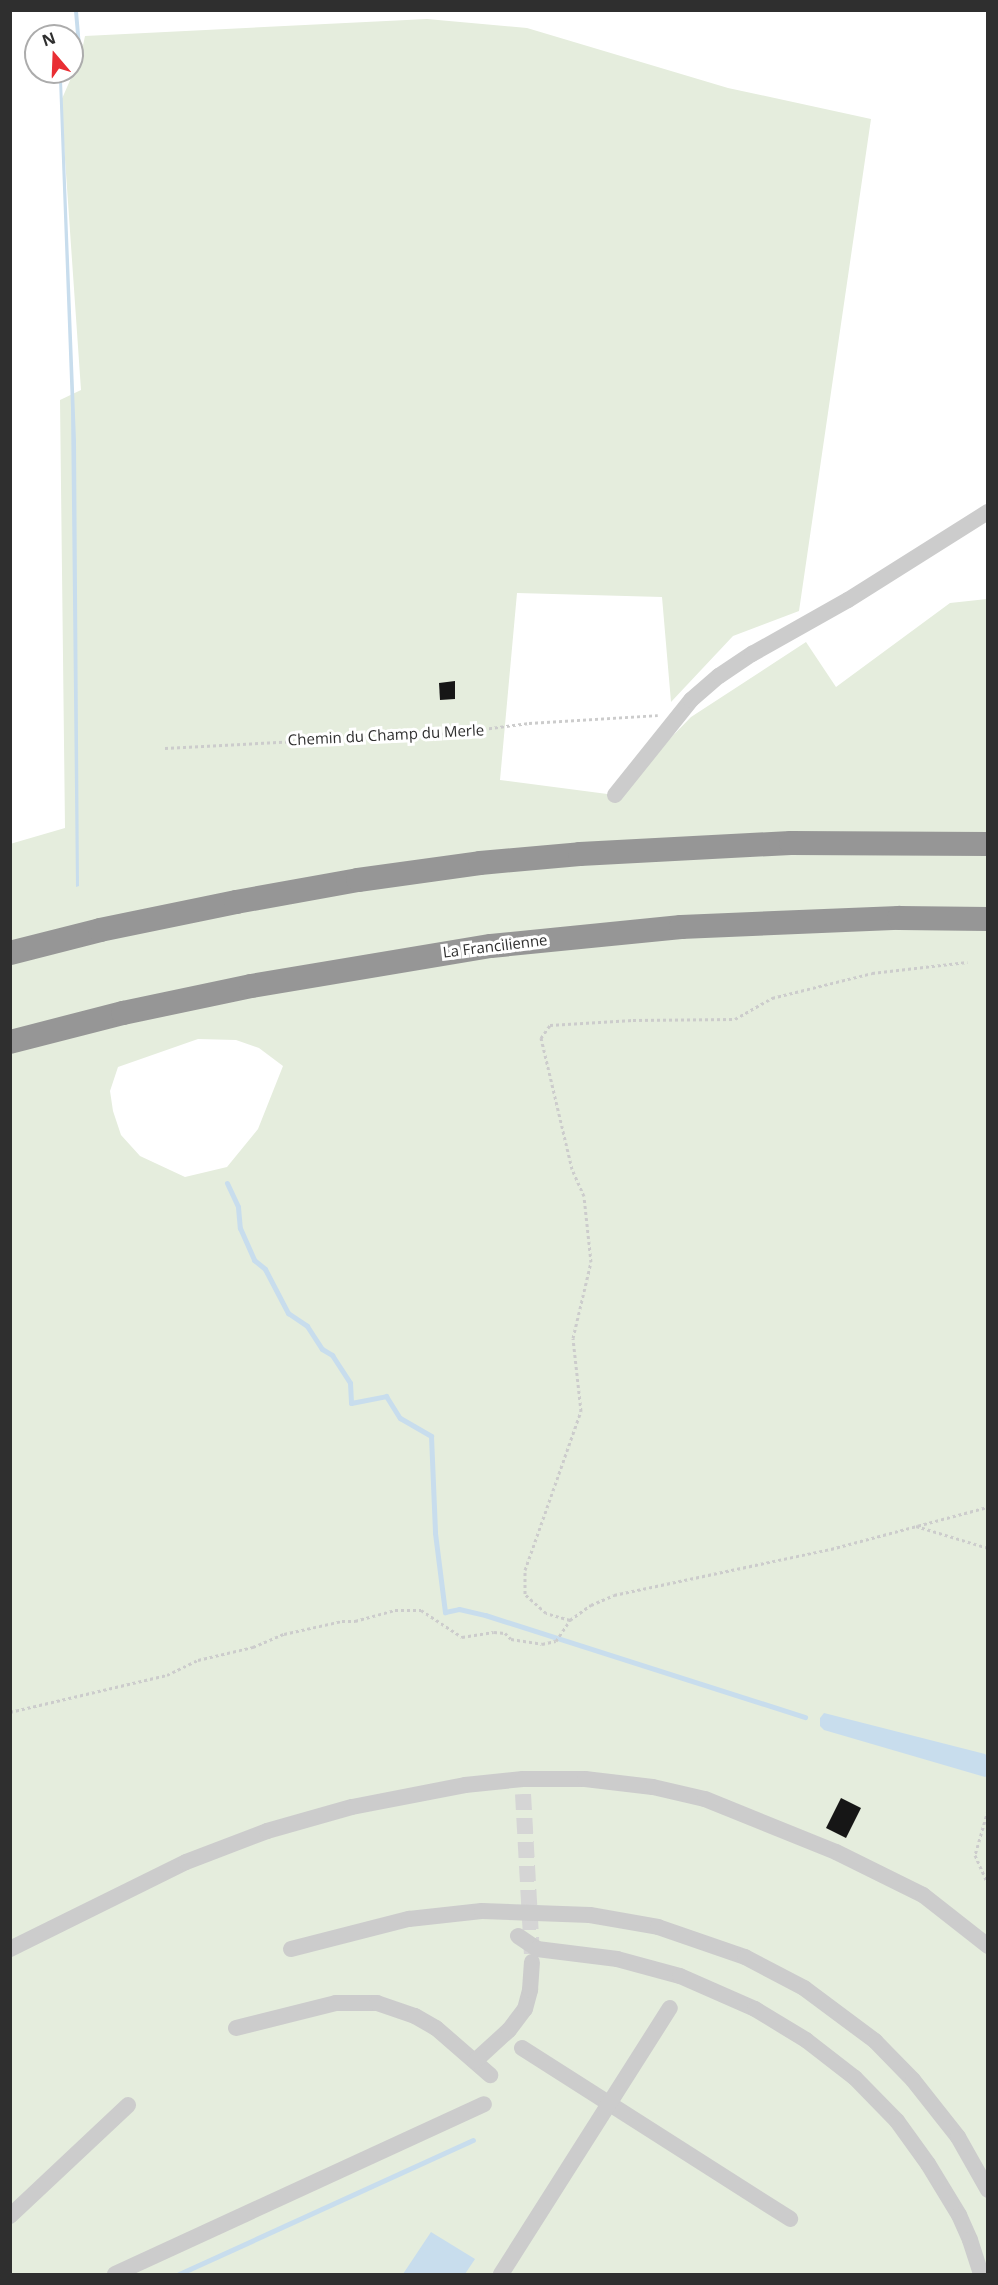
<!DOCTYPE html>
<style>
body{margin:0}
#map{position:relative;width:998px;height:2285px;overflow:hidden;background:#fff;font-family:"Open Sans",sans-serif}
div>[style]{position:absolute}
[style*='--x']{left:calc(var(--x)*1px);top:calc(var(--y)*1px);width:calc(var(--w)*1px);rotate:calc(var(--a)*1deg)}
.green>*{inset:0;background:#e5eddd}
.water>*{inset:0;background:#c8dded}
.stream>*{height:5px;margin:-2.5px;padding:0 2.5px;transform-origin:2.5px;border-radius:2.5px;background:#c8dded}
.building>*{inset:0;background:#161616}
.minor-tunnel>*{height:16px;margin-top:-8px;transform-origin:0;background:repeating-linear-gradient(90deg,#d5d5d5 0 16px,transparent 0 24px)}
.path>*{height:3px;margin-top:-1.5px;transform-origin:0;background:repeating-linear-gradient(90deg,#ccc 0 3px,transparent 0 6px)}
.minor>*{height:16px;margin:-8px;padding:0 8px;transform-origin:8px;border-radius:8px;background:#ccc}
.highway>*{height:24px;margin:-12px;padding:0 12px;transform-origin:12px;border-radius:12px;background:#969696}
span{translate:-50% -50%;white-space:nowrap;text-align:center;line-height:1.15;-webkit-text-stroke:6px #fff;paint-order:stroke}
.street-label{font-size:15px;color:#2f2f2f}
.frame{position:absolute;inset:0;border:12px solid #2f2f2f;pointer-events:none}
.north{position:absolute;left:24px;top:24px;width:60px;height:60px;box-sizing:border-box;background:#fff;border:2px solid #acacac;border-radius:50%;rotate:341deg;font-size:16px;font-weight:700;line-height:24px;text-align:center;color:#2f2f2f}
.north::after{content:'';display:block;margin:auto;width:21px;height:27px;background:#e92e34;clip-path:polygon(50% 0,100% 100%,50% 72%,0 100%)}
</style>
<div id="map">
<div class="green">
<i style="clip-path:polygon(evenodd,427px 19px,527px 28px,728px 88px,871px 119px,799px 611px,733px 636px,671px 702px,662px 597px,517px 593px,500px 780px,615px 795px,691px 717px,806px 642px,836px 687px,950px 603px,987px 599px,987px 2274px,11px 2274px,10px 844px,65px 828px,60px 400px,81px 390px,61px 101px,81px 55px,85px 36px,427px 19px,198px 1039px,236px 1040px,259px 1048px,283px 1066px,258px 1129px,227px 1167px,185px 1177px,140px 1156px,121px 1135px,113px 1111px,110px 1091px,118px 1067px,198px 1039px)"></i>
</div>
<div class="water">
<i style="clip-path:polygon(74px 11px,78px 11px,82px 59px,72px 68px,78px 57px)"></i>
<i style="clip-path:polygon(65px 72px,69px 72px,62px 80px,76px 441px,79px 886px,76px 887px,71px 408px,59px 79px)"></i>
<i style="clip-path:polygon(824px 1713px,985px 1754px,987px 1756px,987px 1776px,985px 1777px,824px 1730px,820px 1726px,820px 1718px)"></i>
<i style="clip-path:polygon(431px 2232px,475px 2259px,465px 2274px,403px 2274px)"></i>
</div>
<div class="stream">
<i style="--x:227;--y:1183;--w:26;--a:65"></i>
<i style="--x:238;--y:1207;--w:21;--a:85"></i>
<i style="--x:240;--y:1228;--w:35;--a:66"></i>
<i style="--x:254;--y:1260;--w:14;--a:39"></i>
<i style="--x:265;--y:1269;--w:50;--a:62.4"></i>
<i style="--x:288;--y:1313;--w:23;--a:34"></i>
<i style="--x:307;--y:1326;--w:27;--a:57"></i>
<i style="--x:322;--y:1349;--w:12;--a:31"></i>
<i style="--x:332;--y:1355;--w:33;--a:57"></i>
<i style="--x:350;--y:1383;--w:20;--a:87"></i>
<i style="--x:351;--y:1403;--w:36;--a:-11"></i>
<i style="--x:386;--y:1396;--w:26;--a:58"></i>
<i style="--x:400;--y:1418;--w:36;--a:30"></i>
<i style="--x:431;--y:1436;--w:97;--a:87.6"></i>
<i style="--x:435;--y:1533;--w:80;--a:82.8"></i>
<i style="--x:445;--y:1612;--w:14;--a:-12"></i>
<i style="--x:459;--y:1609;--w:27;--a:13"></i>
<i style="--x:485;--y:1615;--w:336;--a:17.7"></i>
<i style="--x:179;--y:2274;--w:323;--a:-24.5"></i>
</div>
<div class="building">
<i style="clip-path:polygon(455px 681px,455px 699px,440px 700px,439px 683px)"></i>
<i style="clip-path:polygon(841px 1798px,861px 1808px,846px 1838px,826px 1828px)"></i>
</div>
<div class="minor-tunnel">
<i style="--x:523;--y:1794;--w:161;--a:86.8"></i>
</div>
<div class="path">
<i style="--x:165;--y:748;--w:288;--a:-3"></i>
<i style="--x:453;--y:733;--w:77;--a:-7.5"></i>
<i style="--x:529;--y:723;--w:129;--a:-3.5"></i>
<i style="--x:916;--y:1526;--w:75;--a:17"></i>
<i style="--x:570;--y:1620;--w:25;--a:-164"></i>
<i style="--x:546;--y:1613;--w:28;--a:-138"></i>
<i style="--x:525;--y:1594;--w:24;--a:-90"></i>
<i style="--x:525;--y:1570;--w:169;--a:-70.6"></i>
<i style="--x:581;--y:1411;--w:73;--a:-96.3"></i>
<i style="--x:573;--y:1338;--w:78;--a:-76.7"></i>
<i style="--x:591;--y:1262;--w:66;--a:-96.1"></i>
<i style="--x:584;--y:1196;--w:30;--a:-114"></i>
<i style="--x:572;--y:1169;--w:135;--a:-103.3"></i>
<i style="--x:541;--y:1038;--w:16;--a:-55"></i>
<i style="--x:550;--y:1025;--w:83;--a:-3.4"></i>
<i style="--x:633;--y:1020;--w:102;--a:-0.6"></i>
<i style="--x:735;--y:1019;--w:43;--a:-29.6"></i>
<i style="--x:772;--y:998;--w:103;--a:-14"></i>
<i style="--x:872;--y:973;--w:96;--a:-6.6"></i>
<i style="--x:10;--y:1712;--w:161;--a:-13.3"></i>
<i style="--x:167;--y:1675;--w:34;--a:-26"></i>
<i style="--x:198;--y:1660;--w:57;--a:-13.3"></i>
<i style="--x:253;--y:1647;--w:34;--a:-23"></i>
<i style="--x:284;--y:1634;--w:59;--a:-12.6"></i>
<i style="--x:342;--y:1621;--w:13;--a:0"></i>
<i style="--x:355;--y:1621;--w:41;--a:-15.4"></i>
<i style="--x:395;--y:1610;--w:26;--a:0"></i>
<i style="--x:421;--y:1610;--w:49;--a:33.4"></i>
<i style="--x:462;--y:1637;--w:32;--a:-9"></i>
<i style="--x:494;--y:1632;--w:11;--a:5"></i>
<i style="--x:505;--y:1633;--w:8;--a:45"></i>
<i style="--x:511;--y:1639;--w:31;--a:9"></i>
<i style="--x:542;--y:1644;--w:14;--a:-12"></i>
<i style="--x:556;--y:1641;--w:25;--a:-56"></i>
<i style="--x:570;--y:1620;--w:26;--a:-36"></i>
<i style="--x:591;--y:1605;--w:25;--a:-23"></i>
<i style="--x:614;--y:1595;--w:222;--a:-12"></i>
<i style="--x:831;--y:1549;--w:163;--a:-15"></i>
<i style="--x:988;--y:1810;--w:47;--a:106.1"></i>
<i style="--x:975;--y:1855;--w:32;--a:66"></i>
</div>
<div class="minor">
<i style="--x:615;--y:795;--w:122;--a:-51.3"></i>
<i style="--x:691;--y:700;--w:37;--a:-41"></i>
<i style="--x:719;--y:676;--w:40;--a:-34"></i>
<i style="--x:752;--y:654;--w:110;--a:-29.4"></i>
<i style="--x:848;--y:600;--w:165;--a:-32.2"></i>
<i style="--x:518;--y:1936;--w:23;--a:34"></i>
<i style="--x:537;--y:1949;--w:81;--a:7.1"></i>
<i style="--x:617;--y:1959;--w:65;--a:15.1"></i>
<i style="--x:680;--y:1976;--w:82;--a:23.7"></i>
<i style="--x:755;--y:2009;--w:60;--a:31.3"></i>
<i style="--x:806;--y:2040;--w:62;--a:37.8"></i>
<i style="--x:855;--y:2078;--w:60;--a:45.7"></i>
<i style="--x:897;--y:2121;--w:53;--a:54.2"></i>
<i style="--x:928;--y:2164;--w:60;--a:58.7"></i>
<i style="--x:959;--y:2215;--w:27;--a:66"></i>
<i style="--x:970;--y:2240;--w:36;--a:72"></i>
<i style="--x:10;--y:1949;--w:196;--a:-26.3"></i>
<i style="--x:186;--y:1862;--w:87;--a:-20.9"></i>
<i style="--x:267;--y:1831;--w:88;--a:-15.8"></i>
<i style="--x:352;--y:1807;--w:115;--a:-11"></i>
<i style="--x:465;--y:1785;--w:58;--a:-5.9"></i>
<i style="--x:523;--y:1779;--w:62;--a:0"></i>
<i style="--x:585;--y:1779;--w:68;--a:6.7"></i>
<i style="--x:653;--y:1787;--w:53;--a:13"></i>
<i style="--x:705;--y:1799;--w:141;--a:22"></i>
<i style="--x:836;--y:1852;--w:97;--a:26.3"></i>
<i style="--x:923;--y:1895;--w:83;--a:38.1"></i>
<i style="--x:291;--y:1949;--w:122;--a:-14.3"></i>
<i style="--x:409;--y:1919;--w:73;--a:-6.3"></i>
<i style="--x:482;--y:1911;--w:108;--a:2.1"></i>
<i style="--x:590;--y:1915;--w:69;--a:10"></i>
<i style="--x:658;--y:1927;--w:92;--a:19"></i>
<i style="--x:745;--y:1957;--w:67;--a:27.7"></i>
<i style="--x:804;--y:1988;--w:89;--a:36.7"></i>
<i style="--x:875;--y:2041;--w:54;--a:45.7"></i>
<i style="--x:913;--y:2080;--w:73;--a:51.7"></i>
<i style="--x:958;--y:2137;--w:61;--a:60.5"></i>
<i style="--x:236;--y:2028;--w:103;--a:-14"></i>
<i style="--x:336;--y:2003;--w:41;--a:0"></i>
<i style="--x:377;--y:2003;--w:40;--a:18.9"></i>
<i style="--x:415;--y:2016;--w:24;--a:30"></i>
<i style="--x:436;--y:2028;--w:72;--a:41"></i>
<i style="--x:522;--y:2048;--w:318;--a:32.5"></i>
<i style="--x:475;--y:2061;--w:46;--a:-42.4"></i>
<i style="--x:509;--y:2030;--w:26;--a:-53"></i>
<i style="--x:525;--y:2009;--w:20;--a:-75"></i>
<i style="--x:530;--y:1990;--w:28;--a:-86"></i>
<i style="--x:10;--y:2216;--w:162;--a:-43.2"></i>
<i style="--x:115;--y:2274;--w:406;--a:-24.7"></i>
<i style="--x:501;--y:2274;--w:315;--a:-57.6"></i>
</div>
<div class="highway">
<i style="--x:10;--y:953;--w:93;--a:-14.3"></i>
<i style="--x:100;--y:930;--w:139;--a:-11.6"></i>
<i style="--x:236;--y:902;--w:124;--a:-10.2"></i>
<i style="--x:358;--y:880;--w:123;--a:-7.9"></i>
<i style="--x:480;--y:863;--w:100;--a:-5.1"></i>
<i style="--x:580;--y:854;--w:211;--a:-3"></i>
<i style="--x:791;--y:843;--w:197;--a:0.3"></i>
<i style="--x:10;--y:1042;--w:117;--a:-14.4"></i>
<i style="--x:123;--y:1013;--w:131;--a:-11.9"></i>
<i style="--x:251;--y:986;--w:243;--a:-9.5"></i>
<i style="--x:491;--y:946;--w:191;--a:-5.7"></i>
<i style="--x:681;--y:927;--w:218;--a:-2.4"></i>
<i style="--x:899;--y:918;--w:89;--a:0.6"></i>
</div>
<div class="street-label">
<span style="left:386px;top:735px;rotate:-3deg">Chemin du Champ du Merle</span>
<span style="left:495px;top:946px;rotate:-7deg">La Francilienne</span>
</div>
<div class="frame"></div>
<div class="north">N</div>
</div>
